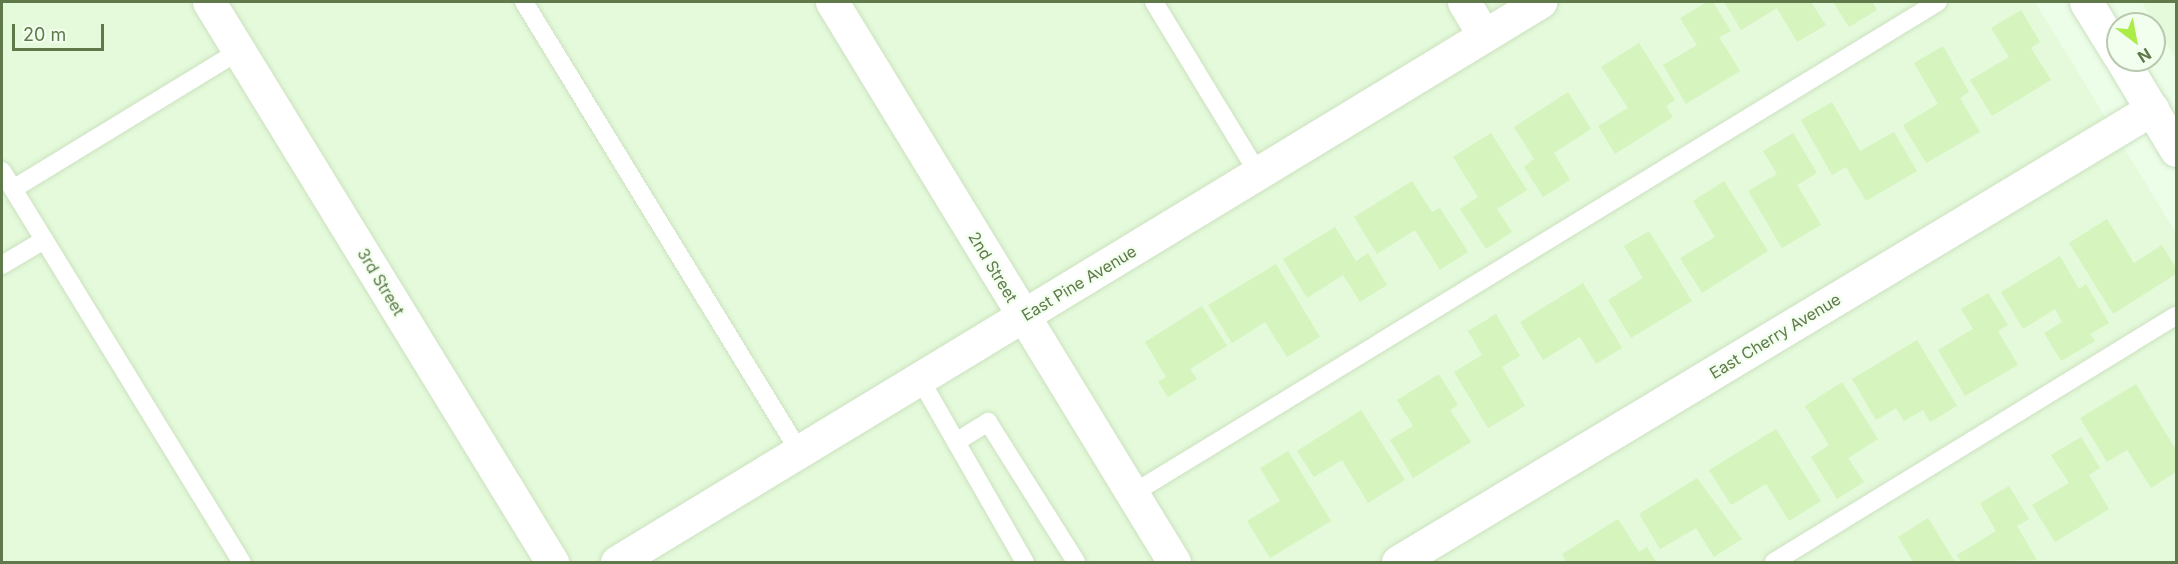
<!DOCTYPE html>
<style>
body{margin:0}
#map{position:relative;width:2178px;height:564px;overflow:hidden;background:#ecfde8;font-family:Inter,sans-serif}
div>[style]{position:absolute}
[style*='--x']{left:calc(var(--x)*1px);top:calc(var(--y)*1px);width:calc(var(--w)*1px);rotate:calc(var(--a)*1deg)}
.residential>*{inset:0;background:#e4fadb}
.building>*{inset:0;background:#d5f4be}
.roads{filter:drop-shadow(0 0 2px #cbe1bf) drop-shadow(0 0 2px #cbe1bf)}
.service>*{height:18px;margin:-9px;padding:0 9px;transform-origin:9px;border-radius:9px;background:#fff}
.minor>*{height:33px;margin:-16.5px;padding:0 16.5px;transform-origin:16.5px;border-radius:16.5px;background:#fff}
.tertiary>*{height:33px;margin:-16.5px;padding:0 16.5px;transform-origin:16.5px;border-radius:16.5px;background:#fff}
span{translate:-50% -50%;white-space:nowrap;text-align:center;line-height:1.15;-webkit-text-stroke:4.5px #f2ffef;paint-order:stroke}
.street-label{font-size:16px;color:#60794a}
.frame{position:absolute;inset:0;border:3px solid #60794a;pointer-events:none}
.north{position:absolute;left:2106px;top:12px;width:60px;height:60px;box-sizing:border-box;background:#f2ffef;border:2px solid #b8c9ad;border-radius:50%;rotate:148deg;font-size:16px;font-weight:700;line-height:24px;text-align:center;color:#60794a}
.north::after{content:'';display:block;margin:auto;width:21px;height:27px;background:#abec48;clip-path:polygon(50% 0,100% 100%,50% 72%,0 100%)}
.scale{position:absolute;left:12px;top:24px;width:92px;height:27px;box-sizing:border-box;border:3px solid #60794a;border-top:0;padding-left:8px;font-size:18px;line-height:21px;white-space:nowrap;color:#60794a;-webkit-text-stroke:4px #f2ffef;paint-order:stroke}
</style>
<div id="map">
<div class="residential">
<i style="clip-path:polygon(2px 2px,2035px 2px,2176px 233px,2176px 562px,2px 562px)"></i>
<i style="clip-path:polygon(2142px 2px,2176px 2px,2176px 59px)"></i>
</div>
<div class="building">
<i style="clip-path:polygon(1707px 2px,1713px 2px,1731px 31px,1719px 37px,1740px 71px,1686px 104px,1663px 65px,1697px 45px,1680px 18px)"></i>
<i style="clip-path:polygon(1724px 2px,1811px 2px,1826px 25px,1797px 42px,1777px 8px,1741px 30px)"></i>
<i style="clip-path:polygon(1833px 2px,1872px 2px,1877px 10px,1849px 27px)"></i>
<i style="clip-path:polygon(2021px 10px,2040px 42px,2031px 48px,2051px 80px,1992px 116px,1970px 80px,2009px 57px,1991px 28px)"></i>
<i style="clip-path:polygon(1639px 43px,1675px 100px,1666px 106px,1673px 117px,1615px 154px,1598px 126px,1628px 108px,1601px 67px)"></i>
<i style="clip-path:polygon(1943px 46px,1969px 92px,1960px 98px,1980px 132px,1926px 163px,1903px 125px,1938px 104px,1914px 63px)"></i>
<i style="clip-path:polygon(1568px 92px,1591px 129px,1554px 153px,1570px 180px,1543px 197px,1524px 167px,1534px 159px,1514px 127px)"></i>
<i style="clip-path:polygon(1832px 102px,1860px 151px,1894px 132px,1917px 171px,1866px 201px,1846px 167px,1832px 175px,1801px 120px)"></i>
<i style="clip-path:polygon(1491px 133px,1527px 190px,1497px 209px,1512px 232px,1486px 249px,1460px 209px,1478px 197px,1453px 157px)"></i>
<i style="clip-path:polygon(1793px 133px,1817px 173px,1797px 185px,1821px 225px,1782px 248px,1748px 191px,1777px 174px,1763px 151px)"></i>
<i style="clip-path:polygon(1412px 181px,1432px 212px,1440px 208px,1468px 252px,1440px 270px,1415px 230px,1377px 254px,1354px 217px)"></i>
<i style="clip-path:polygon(1724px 181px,1768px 251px,1702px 293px,1680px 258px,1715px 237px,1693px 201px)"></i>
<i style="clip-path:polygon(2107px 219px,2134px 263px,2162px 245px,2176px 268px,2176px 274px,2113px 314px,2069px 243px)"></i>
<i style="clip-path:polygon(1335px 227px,1356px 261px,1368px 253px,1387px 285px,1360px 302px,1343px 275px,1307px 298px,1283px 259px)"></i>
<i style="clip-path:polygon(1649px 231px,1692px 301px,1631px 338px,1608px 300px,1643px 278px,1624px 246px)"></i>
<i style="clip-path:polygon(2060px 256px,2079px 289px,2086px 284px,2109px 323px,2090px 334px,2095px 341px,2061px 361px,2044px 333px,2062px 322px,2055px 309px,2023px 329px,2001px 292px)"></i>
<i style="clip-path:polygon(1276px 264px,1320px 337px,1287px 357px,1265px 322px,1232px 343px,1208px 305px)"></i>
<i style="clip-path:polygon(1583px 283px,1622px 348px,1596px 364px,1580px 337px,1543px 360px,1520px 322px)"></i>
<i style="clip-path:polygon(1988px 293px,2008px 325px,1998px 331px,2018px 365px,1965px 396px,1938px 350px,1973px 329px,1961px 309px)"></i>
<i style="clip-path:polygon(1202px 306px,1227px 346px,1190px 369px,1197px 379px,1168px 397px,1158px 382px,1166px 377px,1145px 342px)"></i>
<i style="clip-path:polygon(1496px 314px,1520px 356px,1502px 367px,1525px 406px,1488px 428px,1454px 372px,1482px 355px,1468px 331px)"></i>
<i style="clip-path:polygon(1917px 340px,1957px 406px,1930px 422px,1923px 410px,1904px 421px,1896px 408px,1876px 420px,1852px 379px)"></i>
<i style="clip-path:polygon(1439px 374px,1458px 405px,1450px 410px,1471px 442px,1413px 478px,1390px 440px,1413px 426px,1397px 400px)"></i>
<i style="clip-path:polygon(1842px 382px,1878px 439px,1848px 458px,1864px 482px,1837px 499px,1811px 457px,1829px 445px,1805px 406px)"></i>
<i style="clip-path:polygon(2136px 384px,2176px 450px,2176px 472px,2151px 488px,2127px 450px,2107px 462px,2080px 418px)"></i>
<i style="clip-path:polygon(1361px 410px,1405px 480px,1368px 503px,1342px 460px,1314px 477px,1297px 451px)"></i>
<i style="clip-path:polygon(1776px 429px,1821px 501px,1789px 521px,1766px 484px,1731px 505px,1709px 470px)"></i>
<i style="clip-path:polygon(2081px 437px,2100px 468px,2089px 475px,2109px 509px,2055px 542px,2032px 505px,2069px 483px,2051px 455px)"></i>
<i style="clip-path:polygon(1288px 451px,1331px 521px,1270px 558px,1247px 521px,1280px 501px,1260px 468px)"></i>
<i style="clip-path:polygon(1697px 478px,1742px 539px,1714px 557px,1696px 528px,1660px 549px,1639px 514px)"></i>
<i style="clip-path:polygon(2009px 486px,2029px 519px,2017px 526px,2037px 560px,1961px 562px,1957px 555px,1996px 531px,1980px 503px)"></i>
<i style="clip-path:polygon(1928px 518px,1955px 562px,1913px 562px,1898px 537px)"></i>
<i style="clip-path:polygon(1618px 519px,1639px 552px,1647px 547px,1656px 562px,1567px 562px,1562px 554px)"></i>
</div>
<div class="roads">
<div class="service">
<i style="--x:524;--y:2;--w:527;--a:58.51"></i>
<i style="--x:1154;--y:2;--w:202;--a:58.7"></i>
<i style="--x:2;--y:171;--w:459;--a:58.5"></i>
<i style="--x:13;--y:189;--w:265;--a:-31.4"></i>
<i style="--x:2;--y:265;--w:49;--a:-30.8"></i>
<i style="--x:920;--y:379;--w:211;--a:60.2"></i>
<i style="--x:956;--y:442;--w:38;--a:-32"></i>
<i style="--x:988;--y:422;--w:165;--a:57.8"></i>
<i style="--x:1132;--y:494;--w:944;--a:-31.4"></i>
<i style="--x:1774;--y:562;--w:471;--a:-31.5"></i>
</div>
<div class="minor">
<i style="--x:209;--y:2;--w:657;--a:58.51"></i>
<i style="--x:832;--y:2;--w:656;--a:58.59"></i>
<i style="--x:1464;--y:2;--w:39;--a:59"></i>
<i style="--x:617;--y:562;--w:1080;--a:-31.25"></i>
<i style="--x:1398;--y:562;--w:880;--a:-31"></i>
</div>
<div class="tertiary">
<i style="--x:2086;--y:2;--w:61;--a:58.4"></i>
<i style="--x:2122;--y:60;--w:105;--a:59"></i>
</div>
</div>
<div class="street-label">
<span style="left:993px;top:267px;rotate:59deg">2nd Street</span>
<span style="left:381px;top:282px;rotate:59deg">3rd Street</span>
<span style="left:1079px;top:283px;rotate:-31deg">East Pine Avenue</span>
<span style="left:1775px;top:336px;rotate:-31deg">East Cherry Avenue</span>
</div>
<div class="frame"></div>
<div class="north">N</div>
<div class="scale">20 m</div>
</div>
